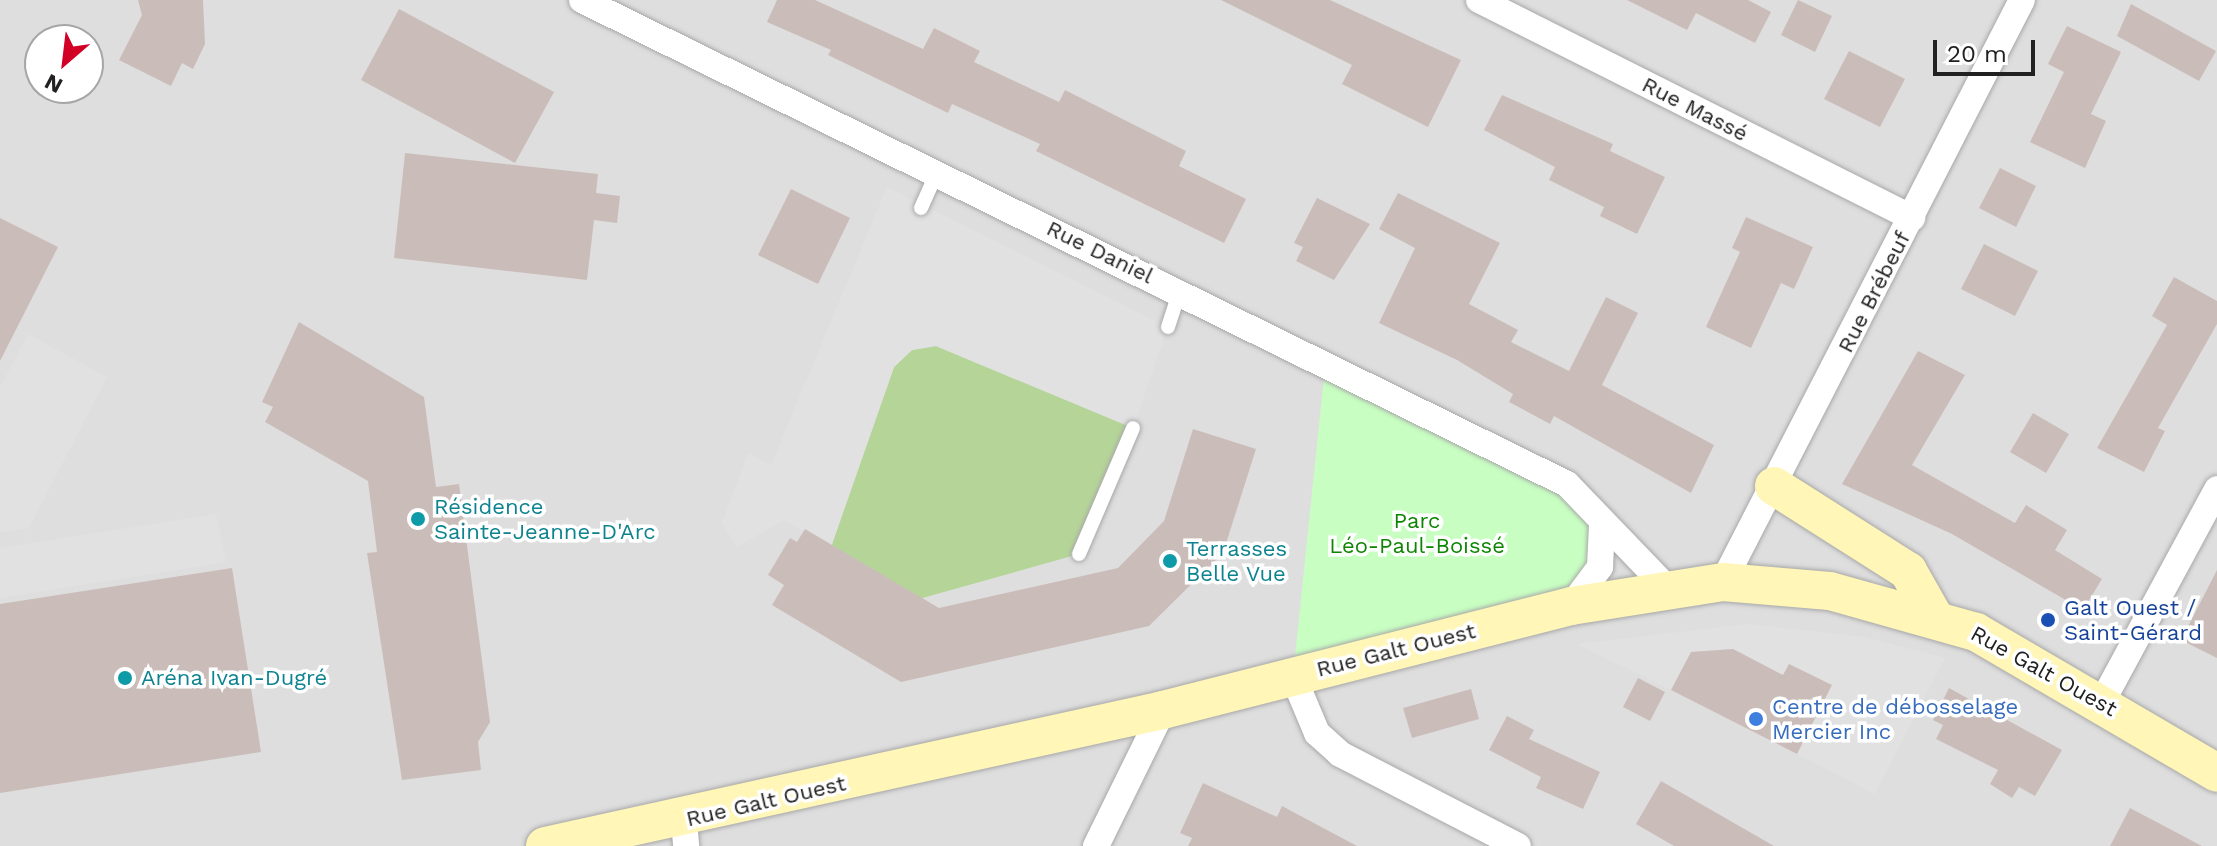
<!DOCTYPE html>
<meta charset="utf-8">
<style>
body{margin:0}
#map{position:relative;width:2217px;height:846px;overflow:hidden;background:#f2ece7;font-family:"Work Sans",sans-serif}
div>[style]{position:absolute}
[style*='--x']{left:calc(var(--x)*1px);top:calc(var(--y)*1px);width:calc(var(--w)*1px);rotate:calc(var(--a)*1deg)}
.residential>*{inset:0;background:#dfdede}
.forest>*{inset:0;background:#b5d598}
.park>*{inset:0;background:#c8fec2}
.parking>*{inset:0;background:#e1e1e1}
.building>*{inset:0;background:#cabdb9}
.roads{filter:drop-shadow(0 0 2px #a8a8a8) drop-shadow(0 0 2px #a8a8a8)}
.lane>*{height:14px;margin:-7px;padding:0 7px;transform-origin:7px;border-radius:7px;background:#fff}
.street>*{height:26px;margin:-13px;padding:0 13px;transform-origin:13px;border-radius:13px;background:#fff}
.secondary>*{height:38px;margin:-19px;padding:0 19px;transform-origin:19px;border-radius:19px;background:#fff6b8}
.dots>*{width:22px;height:22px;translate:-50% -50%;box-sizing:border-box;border:4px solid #fff;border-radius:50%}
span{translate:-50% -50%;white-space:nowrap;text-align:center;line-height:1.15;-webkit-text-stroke:7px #fff;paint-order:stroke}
.street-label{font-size:22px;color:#212121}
.culture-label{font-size:22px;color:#0d838f}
.left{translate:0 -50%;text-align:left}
.park-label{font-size:22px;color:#0f8603}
.transit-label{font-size:22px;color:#164399}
.shop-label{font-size:22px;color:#366cbe}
.north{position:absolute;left:24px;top:24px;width:80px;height:80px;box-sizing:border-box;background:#fff;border:2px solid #a6a6a6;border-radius:50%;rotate:208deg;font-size:22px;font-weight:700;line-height:32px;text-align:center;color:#212121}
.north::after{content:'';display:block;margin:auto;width:28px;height:36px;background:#d20025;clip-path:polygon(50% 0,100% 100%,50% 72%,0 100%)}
.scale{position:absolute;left:1933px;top:40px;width:102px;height:36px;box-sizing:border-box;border:4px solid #212121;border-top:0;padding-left:10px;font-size:24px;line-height:28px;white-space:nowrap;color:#212121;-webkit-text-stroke:6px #fff;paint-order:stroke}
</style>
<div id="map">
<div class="residential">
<i style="clip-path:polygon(evenodd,0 0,2217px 0,2217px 846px,0 846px,0 0,40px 40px,88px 40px,88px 88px,40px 88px,40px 40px)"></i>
</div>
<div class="forest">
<i style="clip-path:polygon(936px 346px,1133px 428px,1079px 554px,919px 599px,831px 547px,894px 367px,912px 350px)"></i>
</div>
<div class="park">
<i style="clip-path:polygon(1325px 367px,1567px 484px,1602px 525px,1571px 606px,1293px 676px)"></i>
</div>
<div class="parking">
<i style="clip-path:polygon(887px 187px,1168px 327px,1133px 428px,936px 346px,912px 350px,894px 367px,831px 547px,784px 520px,737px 547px,722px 523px,748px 453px,771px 465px)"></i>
<i style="clip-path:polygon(28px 334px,107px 377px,29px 528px,0 533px,0 387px)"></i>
<i style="clip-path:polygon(216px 514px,226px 562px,0 598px,0 548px)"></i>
<i style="clip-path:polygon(1747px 624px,1865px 637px,1945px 658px,1875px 794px,1797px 754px,1831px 685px,1789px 664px,1783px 675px,1733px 649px,1691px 652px,1671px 690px,1577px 644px)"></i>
</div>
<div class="building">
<i style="clip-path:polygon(138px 0,203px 0,205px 44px,193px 69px,182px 63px,171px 86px,119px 60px,142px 15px)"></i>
<i style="clip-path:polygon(777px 0,815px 0,923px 49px,934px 28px,980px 51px,974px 62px,1059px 102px,1065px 90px,1186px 151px,1179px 166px,1246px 199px,1224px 243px,1036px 151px,1040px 144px,952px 104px,948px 113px,828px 55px,831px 50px,767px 22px)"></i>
<i style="clip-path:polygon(1221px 0,1330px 0,1461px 60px,1428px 127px,1342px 84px,1352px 65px)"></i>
<i style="clip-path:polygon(1627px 0,1748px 0,1771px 12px,1755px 43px,1696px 13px,1687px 30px)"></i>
<i style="clip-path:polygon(1798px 0,1832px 16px,1815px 52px,1781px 35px)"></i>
<i style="clip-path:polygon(2131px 4px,2216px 51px,2199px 81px,2117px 36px)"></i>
<i style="clip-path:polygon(399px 9px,554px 92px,515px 163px,361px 80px)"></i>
<i style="clip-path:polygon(2067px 26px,2121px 52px,2091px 114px,2106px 121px,2085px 168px,2030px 142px,2064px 72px,2048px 64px)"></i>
<i style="clip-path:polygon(1849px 51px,1905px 79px,1880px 127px,1824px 99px)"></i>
<i style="clip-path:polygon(1502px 95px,1613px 144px,1610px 151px,1665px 177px,1637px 234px,1600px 216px,1604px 207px,1549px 180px,1555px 167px,1484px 130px)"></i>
<i style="clip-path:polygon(405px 153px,598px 174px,596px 193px,620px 196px,617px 223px,594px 220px,587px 280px,394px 258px)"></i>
<i style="clip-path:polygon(2000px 168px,2036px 186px,2016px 227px,1979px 208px)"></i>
<i style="clip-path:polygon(791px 189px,850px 218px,818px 284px,758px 255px)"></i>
<i style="clip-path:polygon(1398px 193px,1500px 243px,1469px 304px,1518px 330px,1511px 342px,1569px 371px,1606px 297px,1638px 313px,1602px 385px,1714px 445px,1691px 493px,1554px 416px,1550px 424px,1509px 402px,1513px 394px,1457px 360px,1379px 323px,1415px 248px,1379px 229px)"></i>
<i style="clip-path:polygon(1317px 198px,1370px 224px,1334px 280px,1296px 261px,1303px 247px,1294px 243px)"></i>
<i style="clip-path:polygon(1746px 217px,1813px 247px,1794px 289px,1781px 283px,1751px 348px,1706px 327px,1740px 252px,1732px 248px)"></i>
<i style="clip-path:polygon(0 218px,58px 247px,0 361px)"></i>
<i style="clip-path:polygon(1984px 244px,2038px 271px,2015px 316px,1961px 289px)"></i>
<i style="clip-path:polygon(2174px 277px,2217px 301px,2217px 324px,2158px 428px,2165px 431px,2144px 472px,2097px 448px,2167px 325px,2152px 316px)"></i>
<i style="clip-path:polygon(299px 322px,424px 397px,436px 487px,459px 484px,490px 722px,478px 742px,481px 770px,402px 780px,367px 553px,377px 552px,368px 481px,265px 422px,273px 407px,262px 402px)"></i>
<i style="clip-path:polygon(1918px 351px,1965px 375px,1912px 465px,2015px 523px,2026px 505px,2067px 530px,2055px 550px,2102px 579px,2083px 610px,1952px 534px,1842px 484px)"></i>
<i style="clip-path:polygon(2033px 413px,2069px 434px,2046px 473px,2010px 452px)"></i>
<i style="clip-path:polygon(1193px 429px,1256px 449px,1223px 553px,1149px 626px,901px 682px,772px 605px,784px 585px,768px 575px,790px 538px,797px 542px,805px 529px,939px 608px,1118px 568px,1164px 521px)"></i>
<i style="clip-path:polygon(232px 568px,261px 752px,0 793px,0 604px)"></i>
<i style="clip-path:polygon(2217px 570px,2217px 658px,2181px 640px)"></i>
<i style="clip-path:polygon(1733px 649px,1783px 675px,1789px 664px,1832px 685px,1797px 754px,1671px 690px,1691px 652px)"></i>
<i style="clip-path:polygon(1638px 678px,1665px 692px,1650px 721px,1623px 707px)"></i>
<i style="clip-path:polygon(1949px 688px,2062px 750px,2035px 796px,2019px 787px,2012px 798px,1990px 784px,1998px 770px,1936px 739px,1943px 725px,1933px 720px)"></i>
<i style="clip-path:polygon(1471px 689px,1479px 719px,1412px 738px,1403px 708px)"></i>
<i style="clip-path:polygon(1507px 716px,1534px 730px,1529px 739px,1600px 772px,1583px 809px,1536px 788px,1541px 777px,1489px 750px)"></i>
<i style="clip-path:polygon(1661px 781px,1774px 846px,1674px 846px,1636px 824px)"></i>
<i style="clip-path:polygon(1203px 783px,1277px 817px,1282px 806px,1357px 846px,1188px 846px,1192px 838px,1180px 833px)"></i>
<i style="clip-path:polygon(2130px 808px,2202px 846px,2110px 846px)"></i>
</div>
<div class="roads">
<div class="lane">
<i style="--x:921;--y:208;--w:37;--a:-66"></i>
<i style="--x:1168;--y:327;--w:38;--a:-72"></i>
<i style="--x:1079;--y:554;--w:137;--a:-66.8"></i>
</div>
<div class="street">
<i style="--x:582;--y:0;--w:1097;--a:26.17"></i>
<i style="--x:1567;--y:484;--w:144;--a:46.1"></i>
<i style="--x:1479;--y:0;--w:485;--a:26.7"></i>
<i style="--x:1723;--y:582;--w:654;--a:-62.81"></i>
<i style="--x:1571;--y:606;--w:49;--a:-53.4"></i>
<i style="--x:1600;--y:567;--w:42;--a:-87.3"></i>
<i style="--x:1293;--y:676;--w:62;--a:67.2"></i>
<i style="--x:1317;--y:733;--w:31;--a:42"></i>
<i style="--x:1340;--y:754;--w:200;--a:27.3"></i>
<i style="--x:2102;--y:702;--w:242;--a:-61.6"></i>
<i style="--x:684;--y:821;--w:25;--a:85"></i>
<i style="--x:1096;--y:846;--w:152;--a:-63.8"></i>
</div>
<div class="secondary">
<i style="--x:1774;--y:486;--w:159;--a:32.4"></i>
<i style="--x:1908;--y:571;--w:53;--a:60.5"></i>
<i style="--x:545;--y:846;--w:633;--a:-12.41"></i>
<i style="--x:1163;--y:710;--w:421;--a:-14.3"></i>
<i style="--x:1571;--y:606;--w:154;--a:-9"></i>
<i style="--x:1723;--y:582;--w:107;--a:4.8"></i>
<i style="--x:1830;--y:591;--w:152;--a:15.7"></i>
<i style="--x:1976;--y:632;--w:279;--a:30.3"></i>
</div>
</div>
<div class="dots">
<i style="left:418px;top:519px;background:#0f9aa8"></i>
<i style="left:1170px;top:561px;background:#0f9aa8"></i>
<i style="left:2048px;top:620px;background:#1a4fb4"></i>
<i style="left:125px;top:678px;background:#0f9aa8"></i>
<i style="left:1756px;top:719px;background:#3f7fe0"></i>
</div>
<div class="street-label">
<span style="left:1695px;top:109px;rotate:27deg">Rue Massé</span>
<span style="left:1100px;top:252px;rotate:26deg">Rue Daniel</span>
<span style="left:1874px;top:292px;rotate:-63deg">Rue Brébeuf</span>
<span style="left:1396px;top:650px;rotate:-14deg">Rue Galt Ouest</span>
<span style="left:2044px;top:671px;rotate:29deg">Rue Galt Ouest</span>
<span style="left:766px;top:801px;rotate:-13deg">Rue Galt Ouest</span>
</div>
<div class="culture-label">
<span class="left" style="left:434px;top:519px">Résidence<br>Sainte-Jeanne-D'Arc</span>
<span class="left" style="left:1186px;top:561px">Terrasses<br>Belle Vue</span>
<span class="left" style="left:141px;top:678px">Aréna Ivan-Dugré</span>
</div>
<div class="park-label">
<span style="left:1417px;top:533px">Parc<br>Léo-Paul-Boissé</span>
</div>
<div class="transit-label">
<span class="left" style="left:2064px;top:620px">Galt Ouest /<br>Saint-Gérard</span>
</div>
<div class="shop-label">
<span class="left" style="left:1772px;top:719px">Centre de débosselage<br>Mercier Inc</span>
</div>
<div class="north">N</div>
<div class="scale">20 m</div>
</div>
